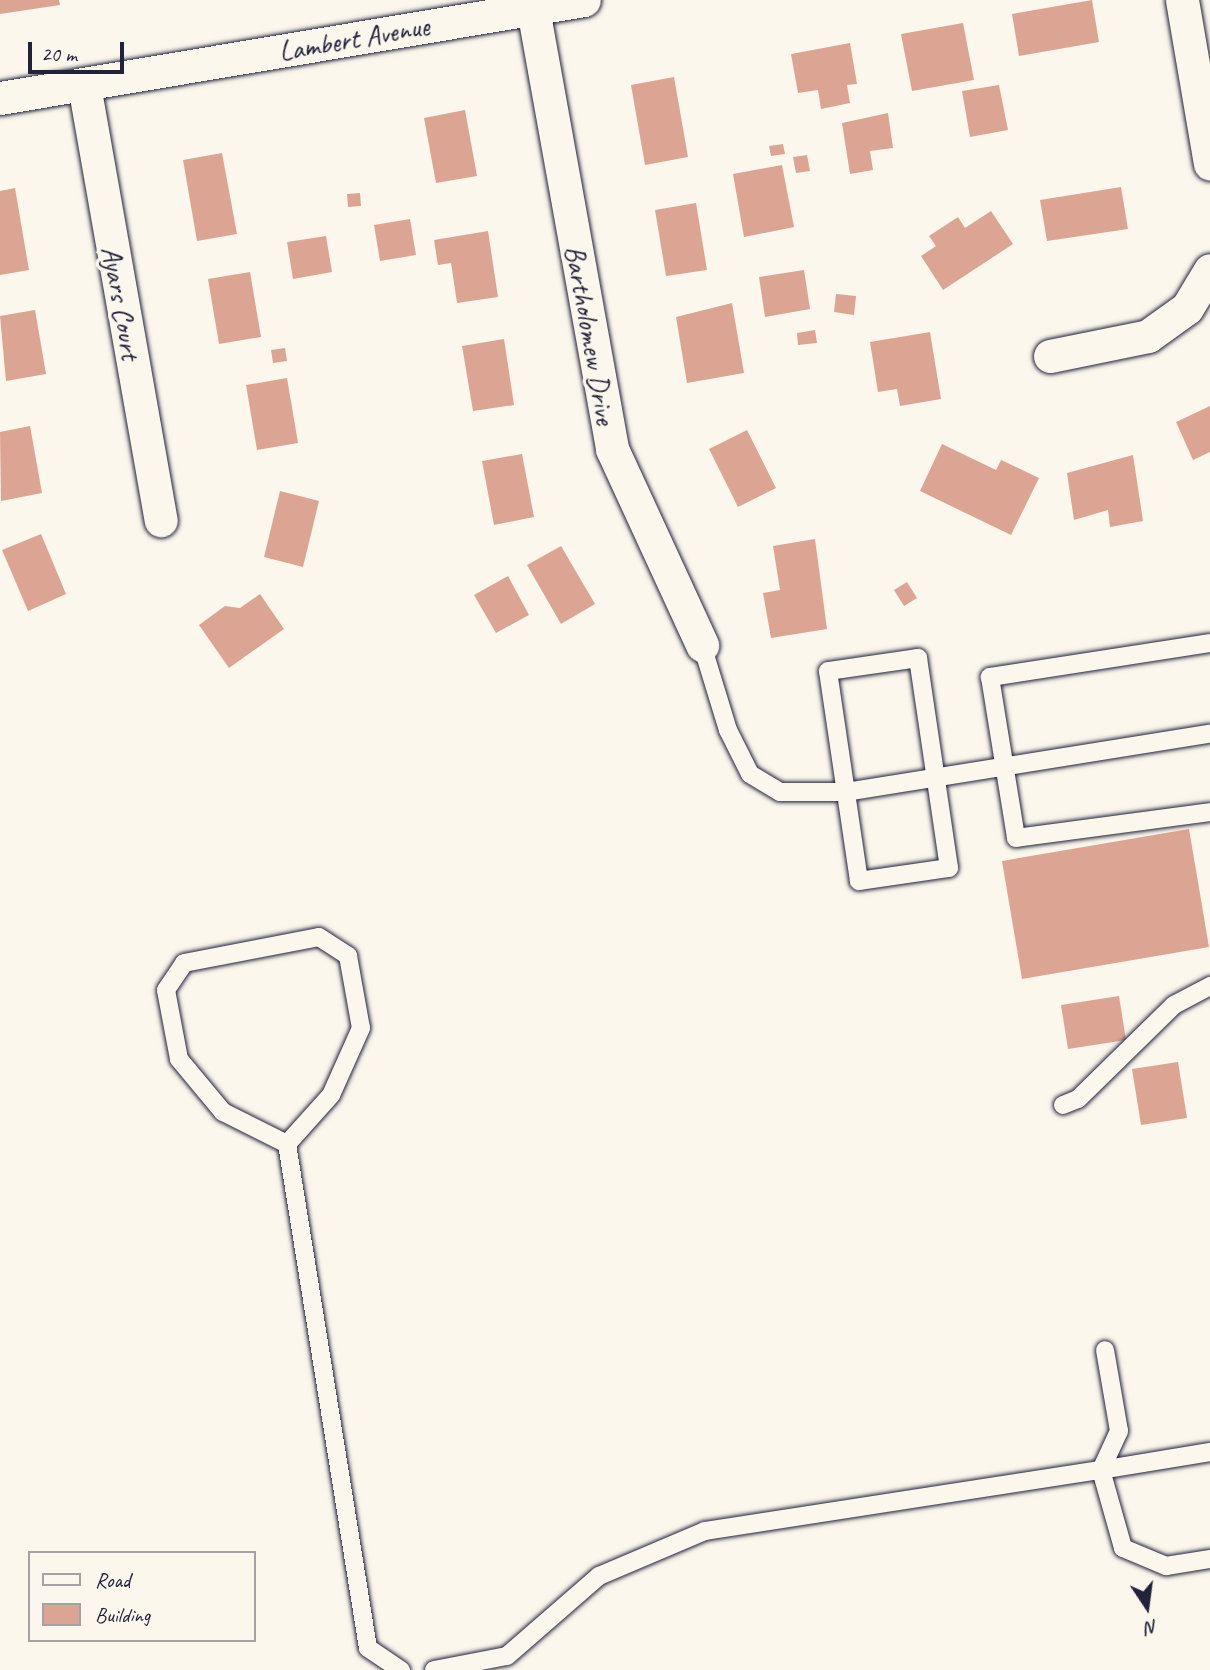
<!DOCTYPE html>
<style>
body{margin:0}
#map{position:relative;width:1210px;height:1670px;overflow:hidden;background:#fbf7ec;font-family:Caveat,sans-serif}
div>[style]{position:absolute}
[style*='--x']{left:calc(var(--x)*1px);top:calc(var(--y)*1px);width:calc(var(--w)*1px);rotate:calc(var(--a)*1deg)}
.building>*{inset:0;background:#dca593}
.roads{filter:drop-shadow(0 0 2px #22223b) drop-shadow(0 0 2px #22223b)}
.service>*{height:18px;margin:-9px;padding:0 9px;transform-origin:9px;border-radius:9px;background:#fbf7ec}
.minor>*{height:33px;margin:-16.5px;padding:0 16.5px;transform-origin:16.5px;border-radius:16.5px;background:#fbf7ec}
span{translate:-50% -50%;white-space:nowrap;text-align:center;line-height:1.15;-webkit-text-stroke:7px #fbf7ec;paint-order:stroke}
.street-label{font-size:28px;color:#22223b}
.legend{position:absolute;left:28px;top:1551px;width:228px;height:91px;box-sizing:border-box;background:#fbf7ec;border:2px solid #a4a2a5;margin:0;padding:9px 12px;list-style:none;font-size:21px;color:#22223b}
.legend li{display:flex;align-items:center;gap:14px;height:35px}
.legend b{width:35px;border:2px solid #a4a2a5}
.north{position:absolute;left:1112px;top:1572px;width:70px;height:70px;-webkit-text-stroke:5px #fbf7ec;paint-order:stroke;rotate:167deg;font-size:19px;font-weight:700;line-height:28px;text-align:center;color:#22223b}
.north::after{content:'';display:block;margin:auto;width:24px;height:32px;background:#22223b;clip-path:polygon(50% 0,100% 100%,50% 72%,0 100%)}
.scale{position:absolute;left:28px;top:42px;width:96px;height:32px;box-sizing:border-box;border:4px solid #22223b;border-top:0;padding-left:9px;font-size:21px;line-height:24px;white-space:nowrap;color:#22223b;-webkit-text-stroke:5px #fbf7ec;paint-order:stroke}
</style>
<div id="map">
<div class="building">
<i style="clip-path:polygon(0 0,59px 0,60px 5px,0 14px)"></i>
<i style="clip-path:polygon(1092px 0,1099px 42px,1019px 56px,1012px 14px)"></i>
<i style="clip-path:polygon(963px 23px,974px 80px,912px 91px,901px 34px)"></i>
<i style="clip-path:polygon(850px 43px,857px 84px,847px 85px,850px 103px,821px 109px,818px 90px,798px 93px,791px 54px)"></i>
<i style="clip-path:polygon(674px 77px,688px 157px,645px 165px,631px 85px)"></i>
<i style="clip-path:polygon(999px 85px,1008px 130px,970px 137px,962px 91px)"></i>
<i style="clip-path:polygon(465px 110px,477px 176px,436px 183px,424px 118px)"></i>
<i style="clip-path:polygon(888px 113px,893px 148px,870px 151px,873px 170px,850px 174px,842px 123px)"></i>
<i style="clip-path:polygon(783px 144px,785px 154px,771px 156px,769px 146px)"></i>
<i style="clip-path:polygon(222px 153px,237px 234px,197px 241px,183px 160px)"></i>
<i style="clip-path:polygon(807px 155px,810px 171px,796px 173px,793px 157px)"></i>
<i style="clip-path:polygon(782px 165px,794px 227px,744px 237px,733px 174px)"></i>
<i style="clip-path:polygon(1121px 187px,1128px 229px,1047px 241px,1040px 200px)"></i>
<i style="clip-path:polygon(15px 188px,29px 270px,0 275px,0 191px)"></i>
<i style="clip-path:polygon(360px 193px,361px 206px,348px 207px,347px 194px)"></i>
<i style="clip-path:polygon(696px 203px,707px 270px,666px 276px,655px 210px)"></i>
<i style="clip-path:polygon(991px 211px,1013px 244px,943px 290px,921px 256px,936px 246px,929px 236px,958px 217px,965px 228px)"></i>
<i style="clip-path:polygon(410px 219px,416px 255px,380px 261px,374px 225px)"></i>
<i style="clip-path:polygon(488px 231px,498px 297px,457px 303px,451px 263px,438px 265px,434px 240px)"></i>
<i style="clip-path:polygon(326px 236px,332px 272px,293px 279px,287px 242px)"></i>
<i style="clip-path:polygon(804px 270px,810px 309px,765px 317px,759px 277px)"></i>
<i style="clip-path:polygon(250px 272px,261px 337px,219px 344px,208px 279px)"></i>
<i style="clip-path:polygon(836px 294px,856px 296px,854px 315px,834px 312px)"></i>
<i style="clip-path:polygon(732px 303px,744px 373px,687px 383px,676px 317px)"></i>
<i style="clip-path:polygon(35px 310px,46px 374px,6px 381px,0 316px)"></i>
<i style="clip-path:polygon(815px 330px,817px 343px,798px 345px,797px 333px)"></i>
<i style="clip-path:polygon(930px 332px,941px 399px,900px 406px,897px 389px,878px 392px,870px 342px)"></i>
<i style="clip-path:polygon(504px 339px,514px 405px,473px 411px,462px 346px)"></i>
<i style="clip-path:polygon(285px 348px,287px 361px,273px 363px,271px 350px)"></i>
<i style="clip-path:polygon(287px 378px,298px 443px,257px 450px,246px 385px)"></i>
<i style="clip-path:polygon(1210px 406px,1210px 452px,1193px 460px,1176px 422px)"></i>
<i style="clip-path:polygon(30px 426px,42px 493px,1px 501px,0 432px)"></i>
<i style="clip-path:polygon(747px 430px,776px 488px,738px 507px,709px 449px)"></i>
<i style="clip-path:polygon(942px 444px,996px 470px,1001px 460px,1039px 478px,1011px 535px,920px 491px)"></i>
<i style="clip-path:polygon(522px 454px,534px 517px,494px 525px,482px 461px)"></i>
<i style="clip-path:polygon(1133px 455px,1143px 521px,1110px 527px,1108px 510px,1074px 520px,1067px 473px)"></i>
<i style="clip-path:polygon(280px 491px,319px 501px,303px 567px,264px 557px)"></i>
<i style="clip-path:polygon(41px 534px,66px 594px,28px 611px,2px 550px)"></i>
<i style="clip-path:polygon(815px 539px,827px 629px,771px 638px,763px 593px,780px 590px,773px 546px)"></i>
<i style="clip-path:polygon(561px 546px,595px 604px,561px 624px,527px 565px)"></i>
<i style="clip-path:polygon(508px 576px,529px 615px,496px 633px,474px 595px)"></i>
<i style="clip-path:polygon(907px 582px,917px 598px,904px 606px,894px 590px)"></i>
<i style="clip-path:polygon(260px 594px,284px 629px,229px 668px,199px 625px,225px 606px,240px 608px)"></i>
<i style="clip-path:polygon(1189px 829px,1209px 947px,1022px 979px,1002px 861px)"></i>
<i style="clip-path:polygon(1119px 996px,1126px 1040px,1068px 1049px,1061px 1005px)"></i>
<i style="clip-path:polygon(1178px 1062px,1187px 1118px,1141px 1125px,1132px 1069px)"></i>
</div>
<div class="roads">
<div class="service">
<i style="--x:1210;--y:643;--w:223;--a:171.2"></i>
<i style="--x:990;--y:677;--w:163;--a:80.8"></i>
<i style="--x:1016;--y:838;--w:196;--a:-7.6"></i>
<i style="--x:702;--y:645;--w:89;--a:73"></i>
<i style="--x:728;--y:730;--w:49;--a:63.4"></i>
<i style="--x:750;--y:774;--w:35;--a:31"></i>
<i style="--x:780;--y:792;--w:66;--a:0"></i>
<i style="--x:846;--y:792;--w:369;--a:-9.1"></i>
<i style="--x:918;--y:658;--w:212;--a:81.6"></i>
<i style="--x:949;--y:868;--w:91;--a:171.8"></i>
<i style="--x:859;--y:881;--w:212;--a:-98.4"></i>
<i style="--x:828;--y:671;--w:91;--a:-8.2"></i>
<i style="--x:319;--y:937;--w:35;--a:33"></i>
<i style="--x:348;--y:956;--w:73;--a:79.8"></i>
<i style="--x:361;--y:1028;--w:73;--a:114.1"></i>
<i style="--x:331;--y:1095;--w:66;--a:131.9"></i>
<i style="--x:287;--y:1144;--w:72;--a:-153.4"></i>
<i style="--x:223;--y:1112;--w:69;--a:-129.7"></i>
<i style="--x:179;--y:1059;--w:70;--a:-100.7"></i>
<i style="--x:166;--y:990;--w:32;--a:-56"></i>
<i style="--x:184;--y:963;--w:137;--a:-10.9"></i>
<i style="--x:1063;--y:1105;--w:16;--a:-22"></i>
<i style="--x:1078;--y:1099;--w:134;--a:-44.4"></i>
<i style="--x:1174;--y:1005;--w:41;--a:-27.8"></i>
<i style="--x:287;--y:1144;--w:510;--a:80.87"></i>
<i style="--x:368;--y:1648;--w:40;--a:34"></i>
<i style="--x:1210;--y:1452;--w:110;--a:170.6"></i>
<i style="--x:1101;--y:1470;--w:81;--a:74.2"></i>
<i style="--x:1123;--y:1548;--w:47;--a:22.7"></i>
<i style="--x:1166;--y:1566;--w:45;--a:-9"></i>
<i style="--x:434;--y:1670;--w:74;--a:-10.9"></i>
<i style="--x:507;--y:1656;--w:122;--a:-41"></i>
<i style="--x:599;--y:1576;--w:115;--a:-23"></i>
<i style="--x:705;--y:1531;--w:401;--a:-8.8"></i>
<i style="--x:1101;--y:1470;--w:43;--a:-65.2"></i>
<i style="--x:1119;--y:1431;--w:82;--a:-99.8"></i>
</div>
<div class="minor">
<i style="--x:1182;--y:0;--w:166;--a:80.3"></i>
<i style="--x:533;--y:9;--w:447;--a:79.8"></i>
<i style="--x:612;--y:449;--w:216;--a:65.3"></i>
<i style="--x:84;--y:85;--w:442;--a:80"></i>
<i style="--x:0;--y:98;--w:592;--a:-9.53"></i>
<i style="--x:1050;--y:356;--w:100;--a:-11.5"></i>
<i style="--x:1148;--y:336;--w:48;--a:-35.7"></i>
<i style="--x:1187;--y:308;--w:44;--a:-58.8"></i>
</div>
</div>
<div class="street-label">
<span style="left:354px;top:39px;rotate:-10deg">Lambert Avenue</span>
<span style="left:121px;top:303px;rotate:80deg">Ayars Court</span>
<span style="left:590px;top:335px;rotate:80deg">Bartholomew Drive</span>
</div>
<ul class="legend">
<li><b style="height:9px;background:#fbf7ec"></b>Road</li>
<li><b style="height:19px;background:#dca593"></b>Building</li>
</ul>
<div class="north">N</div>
<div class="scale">20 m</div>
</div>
